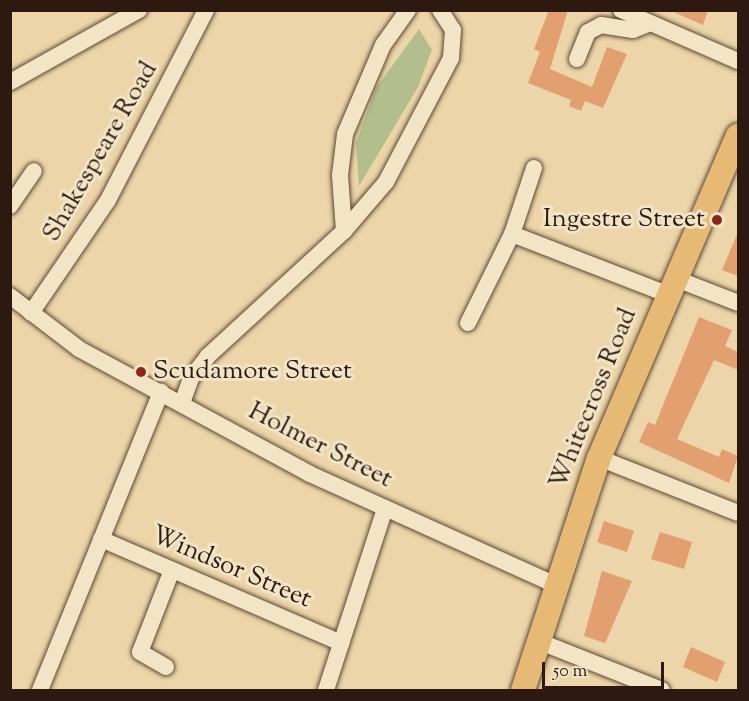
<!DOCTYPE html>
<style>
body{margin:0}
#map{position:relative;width:749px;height:701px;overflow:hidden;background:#ecd5a8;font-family:"Sorts Mill Goudy",serif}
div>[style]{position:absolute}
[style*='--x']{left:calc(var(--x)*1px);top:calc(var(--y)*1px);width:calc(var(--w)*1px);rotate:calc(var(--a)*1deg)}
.green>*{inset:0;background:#b2be8c}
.building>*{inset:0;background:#e29f70}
.roads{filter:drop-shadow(0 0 2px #5d4836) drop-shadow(0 0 2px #5d4836)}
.minor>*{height:16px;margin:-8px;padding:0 8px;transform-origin:8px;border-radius:8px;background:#f3e4c6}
.highway>*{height:24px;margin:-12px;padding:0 12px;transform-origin:12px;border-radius:12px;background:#e6ba74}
.dots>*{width:16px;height:16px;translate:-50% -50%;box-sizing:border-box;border:3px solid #f3e4c6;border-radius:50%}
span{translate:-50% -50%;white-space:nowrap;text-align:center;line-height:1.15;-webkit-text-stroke:6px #f3e4c6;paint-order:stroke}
.street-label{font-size:26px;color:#2d1910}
.poi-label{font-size:26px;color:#2d1910}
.right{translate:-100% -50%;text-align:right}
.left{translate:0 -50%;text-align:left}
.frame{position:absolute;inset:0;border:12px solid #2d1910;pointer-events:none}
.scale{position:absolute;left:542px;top:662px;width:122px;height:27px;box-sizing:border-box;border:3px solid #2d1910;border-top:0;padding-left:8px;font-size:18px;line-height:21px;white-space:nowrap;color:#2d1910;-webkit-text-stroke:4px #f3e4c6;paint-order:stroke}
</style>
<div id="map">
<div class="green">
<i style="clip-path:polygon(419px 29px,432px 50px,418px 87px,359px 186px,356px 143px,376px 88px)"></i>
</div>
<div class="building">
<i style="clip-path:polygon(549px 10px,568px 10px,550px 69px,592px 87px,607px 47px,627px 54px,603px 108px,585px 101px,581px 111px,569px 106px,571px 100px,528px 83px,540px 52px,534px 49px)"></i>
<i style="clip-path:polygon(669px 10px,708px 10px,703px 25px)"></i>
<i style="clip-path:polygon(738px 232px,738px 276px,722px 270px)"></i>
<i style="clip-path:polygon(699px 317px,732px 330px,725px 346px,738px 352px,738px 370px,714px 360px,677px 439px,719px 457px,722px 449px,738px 456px,729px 483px,639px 442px,648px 422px,655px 425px)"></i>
<i style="clip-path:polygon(604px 521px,634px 531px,627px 552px,597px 542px)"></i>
<i style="clip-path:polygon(660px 532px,692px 542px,684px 569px,651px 559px)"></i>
<i style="clip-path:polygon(602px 571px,632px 581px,605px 643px,584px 636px)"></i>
<i style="clip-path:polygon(691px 647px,725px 662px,717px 682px,683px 667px)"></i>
</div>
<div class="roads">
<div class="minor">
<i style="--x:621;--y:10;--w:128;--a:23.6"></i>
<i style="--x:577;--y:59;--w:29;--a:-68"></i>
<i style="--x:588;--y:32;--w:15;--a:-28"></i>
<i style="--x:601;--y:25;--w:32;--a:9"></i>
<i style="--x:633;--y:30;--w:16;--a:-22"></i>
<i style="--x:10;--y:82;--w:148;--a:-29.2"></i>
<i style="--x:534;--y:168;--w:70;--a:108.4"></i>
<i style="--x:512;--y:234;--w:166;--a:21.2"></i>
<i style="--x:10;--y:206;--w:42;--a:-55.6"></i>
<i style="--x:344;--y:231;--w:56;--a:-94.1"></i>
<i style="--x:340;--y:175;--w:41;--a:-83"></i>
<i style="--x:345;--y:134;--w:97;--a:-66.9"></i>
<i style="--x:383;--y:45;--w:43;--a:-54.5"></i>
<i style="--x:674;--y:278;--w:69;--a:21.3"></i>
<i style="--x:10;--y:296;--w:87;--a:37.5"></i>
<i style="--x:79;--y:349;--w:263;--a:28.4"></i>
<i style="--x:310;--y:474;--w:270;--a:24.3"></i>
<i style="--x:31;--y:313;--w:137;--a:-55.7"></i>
<i style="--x:108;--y:200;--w:214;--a:-62.7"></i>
<i style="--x:468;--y:323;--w:99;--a:-63.7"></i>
<i style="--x:182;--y:403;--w:27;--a:-70"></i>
<i style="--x:191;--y:378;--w:28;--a:-52"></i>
<i style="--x:208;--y:356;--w:185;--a:-42.6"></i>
<i style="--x:344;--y:231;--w:65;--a:-49.4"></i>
<i style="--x:386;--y:182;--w:140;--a:-62.3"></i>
<i style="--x:451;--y:58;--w:28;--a:-86"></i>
<i style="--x:453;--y:30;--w:24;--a:-123"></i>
<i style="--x:599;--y:458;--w:149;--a:21.6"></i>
<i style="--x:101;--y:539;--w:262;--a:23.4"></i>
<i style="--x:538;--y:641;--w:133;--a:21.6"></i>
<i style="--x:166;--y:667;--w:30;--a:-150"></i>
<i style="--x:140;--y:652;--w:88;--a:-68.7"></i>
<i style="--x:40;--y:690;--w:322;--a:-67.9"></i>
<i style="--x:326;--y:690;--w:191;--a:-72"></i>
</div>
<div class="highway">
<i style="--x:523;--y:690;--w:244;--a:-71.9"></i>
<i style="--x:599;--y:458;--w:351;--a:-66.7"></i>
</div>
</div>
<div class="dots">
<i style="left:717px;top:220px;background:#8f2418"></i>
<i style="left:141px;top:372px;background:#8f2418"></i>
</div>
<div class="street-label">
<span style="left:101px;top:152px;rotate:-60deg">Shakespeare Road</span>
<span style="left:594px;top:399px;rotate:-68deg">Whitecross Road</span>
<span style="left:320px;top:446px;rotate:27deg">Holmer Street</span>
<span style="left:231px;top:568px;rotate:23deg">Windsor Street</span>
</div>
<div class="poi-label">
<span class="right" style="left:705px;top:220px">Ingestre Street</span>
<span class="left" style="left:153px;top:372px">Scudamore Street</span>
</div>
<div class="frame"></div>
<div class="scale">50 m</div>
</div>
